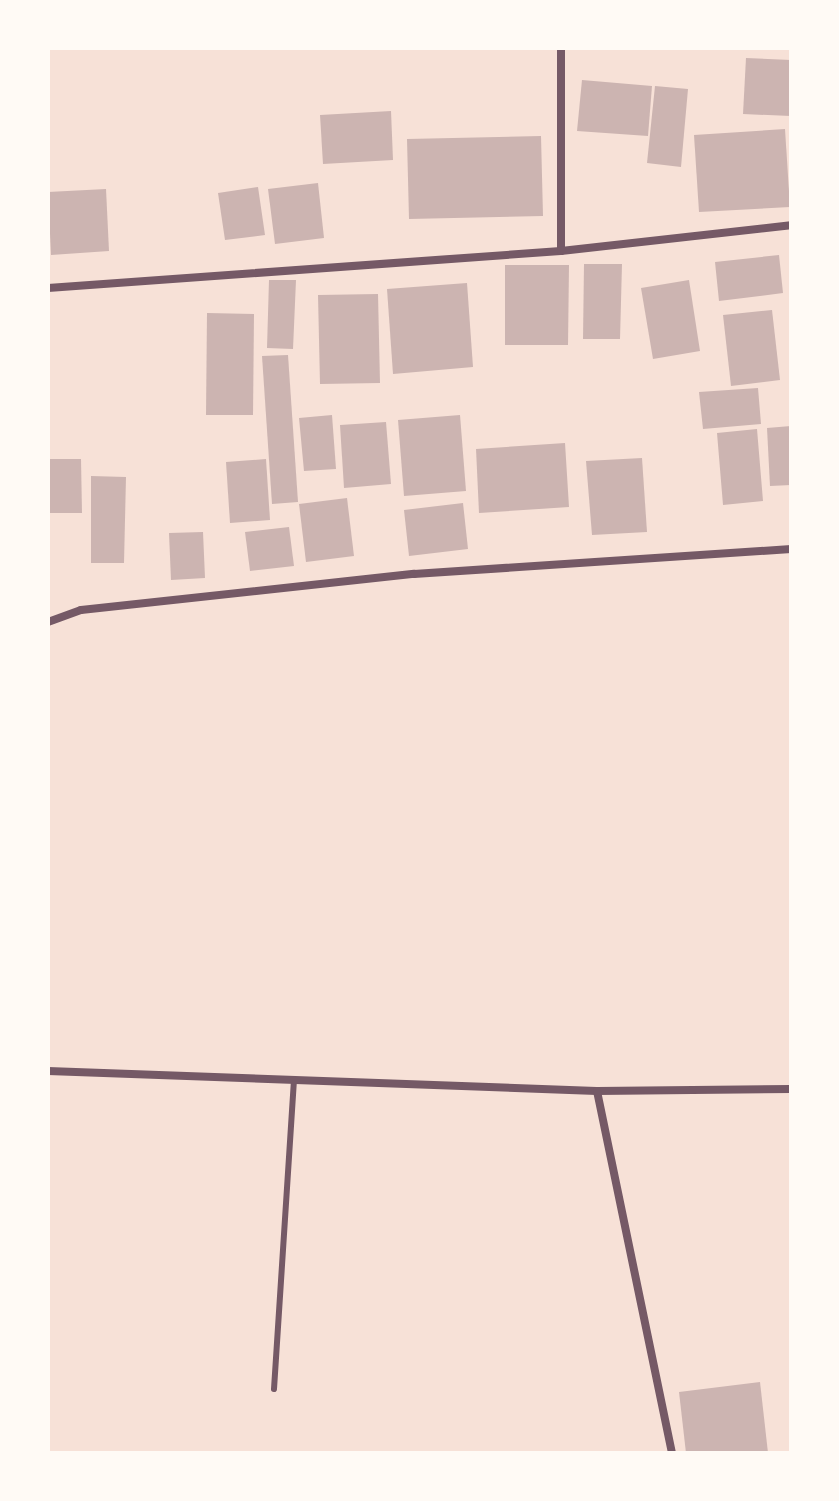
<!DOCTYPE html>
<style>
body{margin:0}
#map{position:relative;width:839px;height:1501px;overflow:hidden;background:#f7e1d7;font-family:Ubuntu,sans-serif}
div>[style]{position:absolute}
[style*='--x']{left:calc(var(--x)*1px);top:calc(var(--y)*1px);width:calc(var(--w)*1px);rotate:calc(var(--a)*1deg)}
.building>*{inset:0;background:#ccb4b1}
.service>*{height:6px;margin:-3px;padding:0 3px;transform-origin:3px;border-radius:3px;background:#755966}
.minor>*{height:8px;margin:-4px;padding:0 4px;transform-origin:4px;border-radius:4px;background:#755966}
span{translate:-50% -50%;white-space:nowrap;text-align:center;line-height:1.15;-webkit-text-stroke:8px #fffaf5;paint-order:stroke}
.frame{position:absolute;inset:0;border:50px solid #fffaf5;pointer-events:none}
</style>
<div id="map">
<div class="building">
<i style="clip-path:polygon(746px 58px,791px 60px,791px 116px,743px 114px)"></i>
<i style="clip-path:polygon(582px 80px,652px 86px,648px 136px,577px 131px)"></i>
<i style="clip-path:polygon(655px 86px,688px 89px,681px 167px,647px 163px)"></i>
<i style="clip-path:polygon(391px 111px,393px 160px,323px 164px,320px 115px)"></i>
<i style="clip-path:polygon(785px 129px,790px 207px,699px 212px,694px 135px)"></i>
<i style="clip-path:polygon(541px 136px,543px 216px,409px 219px,407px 139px)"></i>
<i style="clip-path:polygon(318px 183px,324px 238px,275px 244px,268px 189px)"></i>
<i style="clip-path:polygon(258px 187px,265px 235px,225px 240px,218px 193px)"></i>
<i style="clip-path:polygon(106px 189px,109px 251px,51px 255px,48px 192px)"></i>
<i style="clip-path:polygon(779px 255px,783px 293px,719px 301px,715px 262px)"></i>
<i style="clip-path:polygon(584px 264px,622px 264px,620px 339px,583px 339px)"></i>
<i style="clip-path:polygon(505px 265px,569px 265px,568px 345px,505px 345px)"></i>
<i style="clip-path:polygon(269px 280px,296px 280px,293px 349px,267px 348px)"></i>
<i style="clip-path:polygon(689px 280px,700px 351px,653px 359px,641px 288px)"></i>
<i style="clip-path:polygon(467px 283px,473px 367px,393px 374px,387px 289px)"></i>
<i style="clip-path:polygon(378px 294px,380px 383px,320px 384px,318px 295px)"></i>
<i style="clip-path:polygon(772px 310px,780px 380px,731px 386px,723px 315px)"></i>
<i style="clip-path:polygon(207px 313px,254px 314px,253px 415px,206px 415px)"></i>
<i style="clip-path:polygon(288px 355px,298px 502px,272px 504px,262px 356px)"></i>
<i style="clip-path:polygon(758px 388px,761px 424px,703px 429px,699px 392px)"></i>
<i style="clip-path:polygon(332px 415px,336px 469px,304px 471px,299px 418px)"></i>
<i style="clip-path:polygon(460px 415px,466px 491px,404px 496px,398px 420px)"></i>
<i style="clip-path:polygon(386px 422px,391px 484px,344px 488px,340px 425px)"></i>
<i style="clip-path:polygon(791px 426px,791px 485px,770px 486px,767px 428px)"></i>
<i style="clip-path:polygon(757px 429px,763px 501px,723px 505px,717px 433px)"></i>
<i style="clip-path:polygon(565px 443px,569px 507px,479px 513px,476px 449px)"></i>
<i style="clip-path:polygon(642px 458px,647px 532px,592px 535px,586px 461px)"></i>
<i style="clip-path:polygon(48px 459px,81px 459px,82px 513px,48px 513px)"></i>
<i style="clip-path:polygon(266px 459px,270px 520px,230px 523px,226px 462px)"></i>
<i style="clip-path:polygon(91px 476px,126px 477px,124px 563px,91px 563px)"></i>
<i style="clip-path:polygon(347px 498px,354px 556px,306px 562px,299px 504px)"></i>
<i style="clip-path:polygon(463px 503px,468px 549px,409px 556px,404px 510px)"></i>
<i style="clip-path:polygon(289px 527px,294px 566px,250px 571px,245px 532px)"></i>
<i style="clip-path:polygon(203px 532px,205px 578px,171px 580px,169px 533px)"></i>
<i style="clip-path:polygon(760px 1382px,768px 1453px,686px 1453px,679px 1392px)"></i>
</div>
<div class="service">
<i style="--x:274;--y:1389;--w:310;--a:-86.3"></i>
</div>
<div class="minor">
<i style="--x:561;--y:251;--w:203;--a:-90"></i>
<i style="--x:48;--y:288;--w:514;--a:-4.13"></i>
<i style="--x:561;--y:251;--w:231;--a:-6.4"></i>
<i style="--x:48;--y:622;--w:35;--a:-20"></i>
<i style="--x:81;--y:610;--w:335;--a:-6.2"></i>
<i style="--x:414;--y:574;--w:378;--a:-3.8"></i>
<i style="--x:48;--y:1071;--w:549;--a:2.09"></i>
<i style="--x:597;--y:1091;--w:194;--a:-0.6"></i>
<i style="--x:597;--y:1091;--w:370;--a:78.3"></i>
</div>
<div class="frame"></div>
</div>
